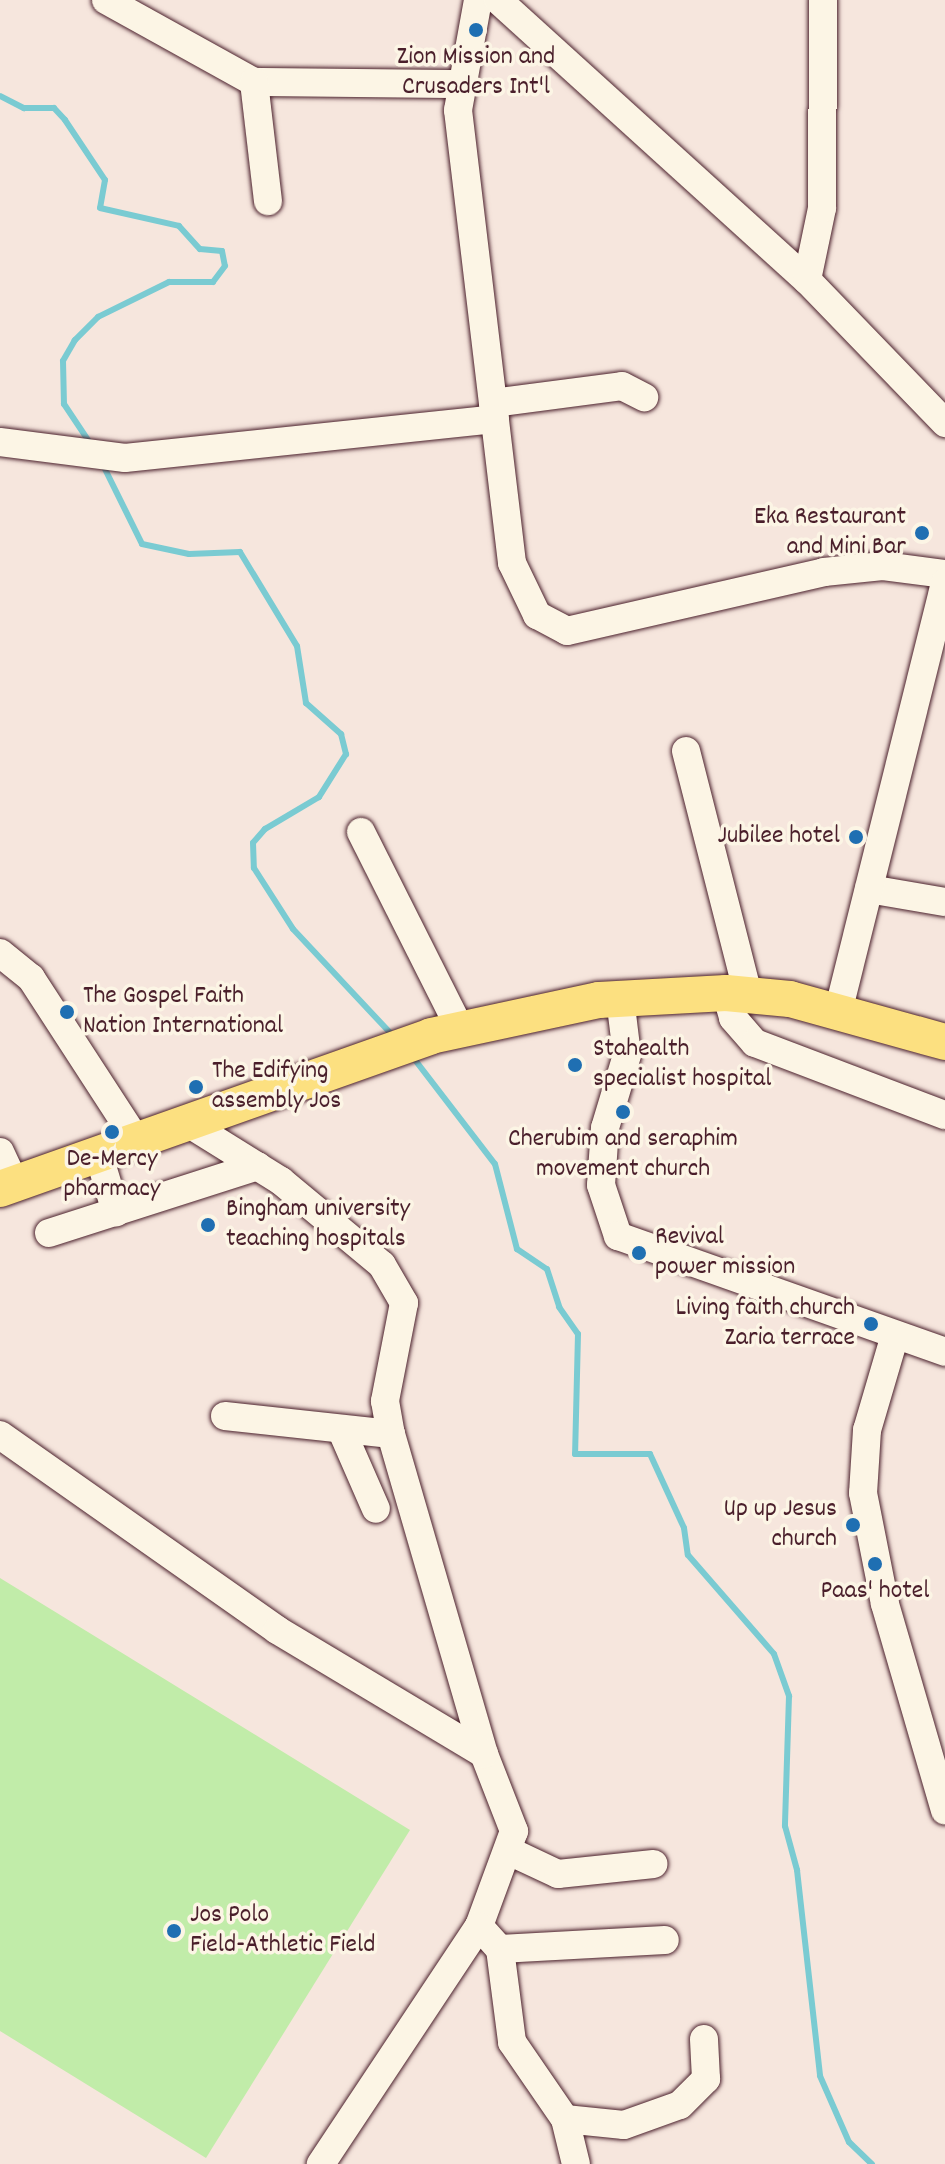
<!DOCTYPE html>
<style>
body{margin:0}
#map{position:relative;width:945px;height:2164px;overflow:hidden;background:#f6e6dd;font-family:Dekko,sans-serif}
div>[style]{position:absolute}
[style*='--x']{left:calc(var(--x)*1px);top:calc(var(--y)*1px);width:calc(var(--w)*1px);rotate:calc(var(--a)*1deg)}
.green>*{inset:0;background:#c1eca9}
.stream>*{height:6px;margin:-3px;padding:0 3px;transform-origin:3px;border-radius:3px;background:#7acbd2}
.roads{filter:drop-shadow(0 0 2px #4a1f2b) drop-shadow(0 0 2px #4a1f2b)}
.minor>*{height:28px;margin:-14px;padding:0 14px;transform-origin:14px;border-radius:14px;background:#fcf5e5}
.major>*{height:36px;margin:-18px;padding:0 18px;transform-origin:18px;border-radius:18px;background:#fce080}
.dots>*{width:22px;height:22px;translate:-50% -50%;box-sizing:border-box;border:4px solid #fcf5e5;border-radius:50%}
span{translate:-50% -50%;white-space:nowrap;text-align:center;line-height:1.15;-webkit-text-stroke:7px #fcf5e5;paint-order:stroke}
.poi-label{font-size:26px;color:#4a1f2b}
.right{translate:-100% -50%;text-align:right}
.left{translate:0 -50%;text-align:left}
</style>
<div id="map">
<div class="green">
<i style="clip-path:polygon(0 1578px,410px 1830px,206px 2158px,0 2031px)"></i>
</div>
<div class="stream">
<i style="--x:0;--y:96;--w:27;--a:27"></i>
<i style="--x:24;--y:108;--w:30;--a:0"></i>
<i style="--x:54;--y:108;--w:16;--a:47"></i>
<i style="--x:65;--y:120;--w:72;--a:56.3"></i>
<i style="--x:105;--y:180;--w:28;--a:100"></i>
<i style="--x:100;--y:208;--w:81;--a:12.8"></i>
<i style="--x:179;--y:226;--w:31;--a:48"></i>
<i style="--x:200;--y:249;--w:22;--a:5"></i>
<i style="--x:222;--y:251;--w:15;--a:79"></i>
<i style="--x:225;--y:266;--w:20;--a:127"></i>
<i style="--x:213;--y:282;--w:44;--a:180"></i>
<i style="--x:169;--y:282;--w:79;--a:153.8"></i>
<i style="--x:98;--y:317;--w:33;--a:135"></i>
<i style="--x:75;--y:340;--w:24;--a:120"></i>
<i style="--x:63;--y:361;--w:43;--a:88.7"></i>
<i style="--x:64;--y:404;--w:47;--a:56.3"></i>
<i style="--x:102;--y:463;--w:90;--a:63.7"></i>
<i style="--x:142;--y:544;--w:48;--a:12"></i>
<i style="--x:189;--y:554;--w:51;--a:-2.2"></i>
<i style="--x:240;--y:552;--w:110;--a:58.8"></i>
<i style="--x:297;--y:646;--w:58;--a:81"></i>
<i style="--x:306;--y:703;--w:47;--a:41.5"></i>
<i style="--x:341;--y:734;--w:21;--a:76"></i>
<i style="--x:346;--y:754;--w:51;--a:122.1"></i>
<i style="--x:319;--y:797;--w:63;--a:149.3"></i>
<i style="--x:265;--y:829;--w:18;--a:131"></i>
<i style="--x:253;--y:843;--w:25;--a:88"></i>
<i style="--x:254;--y:868;--w:72;--a:57.4"></i>
<i style="--x:293;--y:929;--w:148;--a:46.9"></i>
<i style="--x:412;--y:1056;--w:136;--a:52.5"></i>
<i style="--x:495;--y:1164;--w:88;--a:75.5"></i>
<i style="--x:517;--y:1249;--w:36;--a:34"></i>
<i style="--x:547;--y:1269;--w:40;--a:72"></i>
<i style="--x:559;--y:1307;--w:33;--a:55"></i>
<i style="--x:578;--y:1334;--w:120;--a:91.4"></i>
<i style="--x:575;--y:1454;--w:75;--a:0"></i>
<i style="--x:650;--y:1454;--w:81;--a:65.3"></i>
<i style="--x:684;--y:1528;--w:27;--a:82"></i>
<i style="--x:688;--y:1555;--w:131;--a:49"></i>
<i style="--x:774;--y:1654;--w:45;--a:70.3"></i>
<i style="--x:789;--y:1696;--w:130;--a:91.8"></i>
<i style="--x:785;--y:1826;--w:46;--a:74.7"></i>
<i style="--x:797;--y:1870;--w:207;--a:83.6"></i>
<i style="--x:820;--y:2076;--w:72;--a:66.3"></i>
<i style="--x:849;--y:2142;--w:32;--a:44"></i>
</div>
<div class="roads">
<div class="minor">
<i style="--x:106;--y:0;--w:169;--a:29"></i>
<i style="--x:254;--y:82;--w:205;--a:0.6"></i>
<i style="--x:478;--y:0;--w:112;--a:100.3"></i>
<i style="--x:458;--y:110;--w:456;--a:83.2"></i>
<i style="--x:512;--y:563;--w:58;--a:64.3"></i>
<i style="--x:537;--y:615;--w:34;--a:28"></i>
<i style="--x:567;--y:631;--w:264;--a:-12.9"></i>
<i style="--x:824;--y:572;--w:59;--a:-5.8"></i>
<i style="--x:883;--y:566;--w:63;--a:7.4"></i>
<i style="--x:498;--y:0;--w:417;--a:42.2"></i>
<i style="--x:807;--y:280;--w:199;--a:46"></i>
<i style="--x:254;--y:82;--w:120;--a:83.3"></i>
<i style="--x:807;--y:280;--w:74;--a:-78.2"></i>
<i style="--x:822;--y:208;--w:208;--a:-89.7"></i>
<i style="--x:493;--y:403;--w:130;--a:-7.5"></i>
<i style="--x:622;--y:386;--w:25;--a:27"></i>
<i style="--x:0;--y:442;--w:126;--a:7.3"></i>
<i style="--x:125;--y:458;--w:372;--a:-6"></i>
<i style="--x:686;--y:751;--w:252;--a:75.7"></i>
<i style="--x:361;--y:832;--w:220;--a:63.3"></i>
<i style="--x:869;--y:889;--w:77;--a:9.7"></i>
<i style="--x:0;--y:953;--w:40;--a:39"></i>
<i style="--x:31;--y:978;--w:197;--a:57"></i>
<i style="--x:726;--y:993;--w:26;--a:74"></i>
<i style="--x:733;--y:1018;--w:33;--a:49"></i>
<i style="--x:755;--y:1043;--w:203;--a:20.8"></i>
<i style="--x:620;--y:998;--w:57;--a:83"></i>
<i style="--x:627;--y:1055;--w:76;--a:106.8"></i>
<i style="--x:605;--y:1128;--w:57;--a:94"></i>
<i style="--x:601;--y:1185;--w:54;--a:71.6"></i>
<i style="--x:618;--y:1236;--w:347;--a:19.5"></i>
<i style="--x:839;--y:1008;--w:438;--a:-76"></i>
<i style="--x:191;--y:1125;--w:106;--a:31.9"></i>
<i style="--x:281;--y:1181;--w:131;--a:39.7"></i>
<i style="--x:382;--y:1265;--w:44;--a:59.9"></i>
<i style="--x:404;--y:1303;--w:100;--a:101"></i>
<i style="--x:385;--y:1401;--w:34;--a:80"></i>
<i style="--x:391;--y:1434;--w:333;--a:73.8"></i>
<i style="--x:484;--y:1754;--w:83;--a:68.7"></i>
<i style="--x:514;--y:1831;--w:101;--a:110.2"></i>
<i style="--x:479;--y:1926;--w:286;--a:123.6"></i>
<i style="--x:0;--y:1152;--w:35;--a:65"></i>
<i style="--x:99;--y:1156;--w:59;--a:73.1"></i>
<i style="--x:49;--y:1233;--w:219;--a:-17.8"></i>
<i style="--x:895;--y:1335;--w:99;--a:106.4"></i>
<i style="--x:867;--y:1430;--w:63;--a:93.6"></i>
<i style="--x:863;--y:1493;--w:113;--a:78.8"></i>
<i style="--x:885;--y:1604;--w:215;--a:73.8"></i>
<i style="--x:225;--y:1416;--w:167;--a:6.2"></i>
<i style="--x:341;--y:1429;--w:87;--a:66.4"></i>
<i style="--x:0;--y:1435;--w:339;--a:35.1"></i>
<i style="--x:277;--y:1630;--w:241;--a:30.9"></i>
<i style="--x:511;--y:1852;--w:52;--a:25.1"></i>
<i style="--x:558;--y:1874;--w:96;--a:-6"></i>
<i style="--x:479;--y:1926;--w:31;--a:48"></i>
<i style="--x:500;--y:1949;--w:94;--a:82.6"></i>
<i style="--x:512;--y:2042;--w:93;--a:55.5"></i>
<i style="--x:565;--y:2119;--w:46;--a:76.3"></i>
<i style="--x:500;--y:1949;--w:165;--a:-3.1"></i>
<i style="--x:565;--y:2119;--w:59;--a:5.8"></i>
<i style="--x:624;--y:2125;--w:59;--a:-19.7"></i>
<i style="--x:680;--y:2105;--w:37;--a:-45"></i>
<i style="--x:706;--y:2079;--w:40;--a:-92.9"></i>
</div>
<div class="major">
<i style="--x:0;--y:1189;--w:457;--a:-19.5"></i>
<i style="--x:431;--y:1036;--w:172;--a:-12.1"></i>
<i style="--x:599;--y:1000;--w:127;--a:-3.2"></i>
<i style="--x:726;--y:993;--w:64;--a:5.4"></i>
<i style="--x:790;--y:999;--w:161;--a:15.5"></i>
</div>
</div>
<div class="dots">
<i style="left:476px;top:30px;background:#1f6fb2"></i>
<i style="left:922px;top:533px;background:#1f6fb2"></i>
<i style="left:856px;top:837px;background:#1f6fb2"></i>
<i style="left:67px;top:1012px;background:#1f6fb2"></i>
<i style="left:575px;top:1065px;background:#1f6fb2"></i>
<i style="left:196px;top:1087px;background:#1f6fb2"></i>
<i style="left:623px;top:1112px;background:#1f6fb2"></i>
<i style="left:112px;top:1132px;background:#1f6fb2"></i>
<i style="left:208px;top:1225px;background:#1f6fb2"></i>
<i style="left:639px;top:1253px;background:#1f6fb2"></i>
<i style="left:871px;top:1324px;background:#1f6fb2"></i>
<i style="left:853px;top:1525px;background:#1f6fb2"></i>
<i style="left:875px;top:1564px;background:#1f6fb2"></i>
<i style="left:174px;top:1931px;background:#1f6fb2"></i>
</div>
<div class="poi-label">
<span style="left:476px;top:73px">Zion Mission and<br>Crusaders Int'l</span>
<span class="right" style="left:906px;top:533px">Eka Restaurant<br>and Mini Bar</span>
<span class="right" style="left:840px;top:837px">Jubilee hotel</span>
<span class="left" style="left:83px;top:1012px">The Gospel Faith<br>Nation International</span>
<span class="left" style="left:593px;top:1065px">Stahealth<br>specialist hospital</span>
<span class="left" style="left:212px;top:1087px">The Edifying<br>assembly Jos</span>
<span style="left:623px;top:1155px">Cherubim and seraphim<br>movement church</span>
<span style="left:112px;top:1175px">De-Mercy<br>pharmacy</span>
<span class="left" style="left:226px;top:1225px">Bingham university<br>teaching hospitals</span>
<span class="left" style="left:655px;top:1253px">Revival<br>power mission</span>
<span class="right" style="left:855px;top:1324px">Living faith church<br>Zaria terrace</span>
<span class="right" style="left:837px;top:1525px">Up up Jesus<br>church</span>
<span style="left:875px;top:1592px">Paas' hotel</span>
<span class="left" style="left:190px;top:1931px">Jos Polo<br>Field-Athletic Field</span>
</div>
</div>
